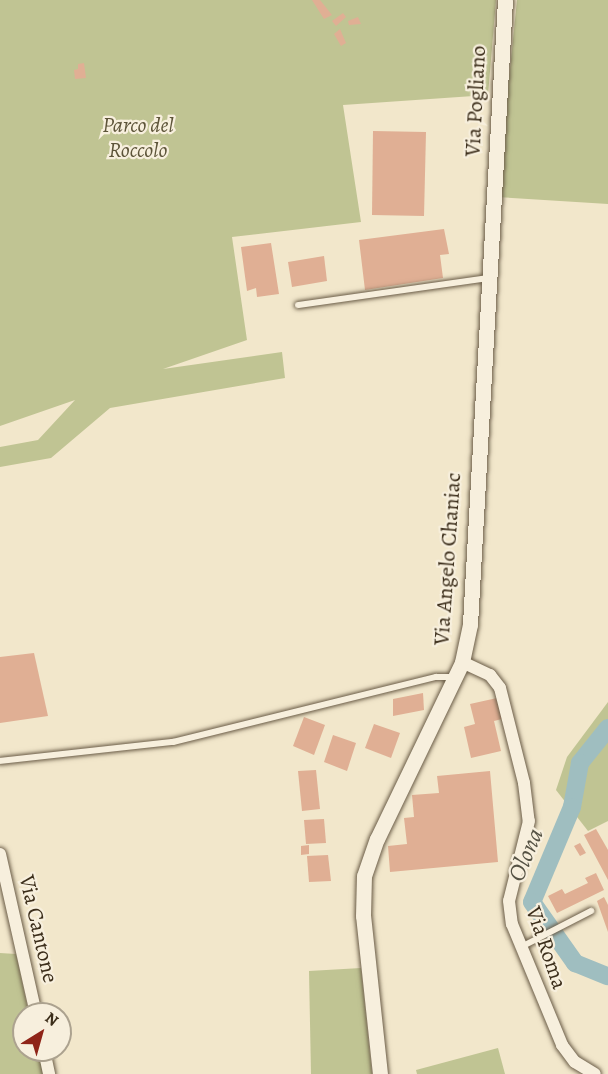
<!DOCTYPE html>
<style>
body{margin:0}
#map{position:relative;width:608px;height:1074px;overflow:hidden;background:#f2e7cb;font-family:Alegreya,serif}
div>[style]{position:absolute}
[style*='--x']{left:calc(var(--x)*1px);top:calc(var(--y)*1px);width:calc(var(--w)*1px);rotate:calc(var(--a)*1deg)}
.green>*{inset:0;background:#c0c493}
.river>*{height:18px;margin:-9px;padding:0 9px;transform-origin:9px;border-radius:9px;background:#9fbec0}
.building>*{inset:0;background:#e0af94}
.roads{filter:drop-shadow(0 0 2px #6a5c47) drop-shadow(0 0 2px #6a5c47)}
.service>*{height:6px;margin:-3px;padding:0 3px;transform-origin:3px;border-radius:3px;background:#f7efdd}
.minor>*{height:12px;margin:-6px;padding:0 6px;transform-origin:6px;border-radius:6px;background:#f7efdd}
.tertiary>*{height:15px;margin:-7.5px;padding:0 7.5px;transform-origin:7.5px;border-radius:7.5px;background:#f7efdd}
span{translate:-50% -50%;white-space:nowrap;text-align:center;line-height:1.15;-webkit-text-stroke:4.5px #f7efdd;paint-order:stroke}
.street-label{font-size:22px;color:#3c2e1b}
.park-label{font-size:22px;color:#5d5439;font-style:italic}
.water-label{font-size:24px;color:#555244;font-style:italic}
.north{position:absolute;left:12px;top:1002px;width:60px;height:60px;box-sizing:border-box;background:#f7efdd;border:2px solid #aca28f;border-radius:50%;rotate:37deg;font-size:16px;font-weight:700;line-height:24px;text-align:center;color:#3c2e1b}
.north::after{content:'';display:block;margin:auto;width:21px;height:27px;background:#8f2418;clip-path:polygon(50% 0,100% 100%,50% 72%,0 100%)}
</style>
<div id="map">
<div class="green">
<i style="clip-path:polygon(0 0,496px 0,488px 95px,343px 105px,361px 222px,232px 237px,247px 340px,163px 369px,282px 352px,285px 378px,110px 408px,51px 458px,0 467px,0 447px,38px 440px,75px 400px,0 426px)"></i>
<i style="clip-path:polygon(517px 0,608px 0,608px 204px,497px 197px)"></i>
<i style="clip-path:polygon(608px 702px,608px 821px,588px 831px,556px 790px,567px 757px)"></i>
<i style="clip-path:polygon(0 953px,16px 954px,29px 1014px,24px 1014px,24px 1050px,38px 1050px,43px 1074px,0 1074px)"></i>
<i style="clip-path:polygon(361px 968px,372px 1074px,311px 1074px,309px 971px)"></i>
<i style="clip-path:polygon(498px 1048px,505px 1074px,417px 1074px,416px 1070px)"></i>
</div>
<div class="river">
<i style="--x:608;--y:728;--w:45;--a:128.7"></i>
<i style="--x:580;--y:763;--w:45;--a:100.3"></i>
<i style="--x:572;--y:807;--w:103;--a:112.8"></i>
<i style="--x:532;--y:902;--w:75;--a:54.8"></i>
<i style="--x:575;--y:963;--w:35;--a:22"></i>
</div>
<div class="building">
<i style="clip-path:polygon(312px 0,320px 0,332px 15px,324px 19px)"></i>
<i style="clip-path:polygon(343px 13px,346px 17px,336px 26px,332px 21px)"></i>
<i style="clip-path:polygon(358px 17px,361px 24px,349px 25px,348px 21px)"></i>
<i style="clip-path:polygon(340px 29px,346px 43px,341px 46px,334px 34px)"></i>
<i style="clip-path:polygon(84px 63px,86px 78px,75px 79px,74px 70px,78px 69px,78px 64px)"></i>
<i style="clip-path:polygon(373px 131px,426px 132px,424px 216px,372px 215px)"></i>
<i style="clip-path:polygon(444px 229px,449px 254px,440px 255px,443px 278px,365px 290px,359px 240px)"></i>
<i style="clip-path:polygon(271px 243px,279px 294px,257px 297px,256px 288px,247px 291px,241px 247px)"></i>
<i style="clip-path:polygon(324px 256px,327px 281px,292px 287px,288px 262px)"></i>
<i style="clip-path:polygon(34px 653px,48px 716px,0 723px,0 657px)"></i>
<i style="clip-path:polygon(423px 693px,424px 710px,393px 716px,393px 699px)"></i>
<i style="clip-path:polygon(497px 698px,502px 719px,494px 721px,501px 751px,471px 758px,464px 727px,475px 724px,470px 704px)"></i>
<i style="clip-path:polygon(304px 717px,325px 725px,314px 755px,293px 746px)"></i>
<i style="clip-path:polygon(374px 724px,400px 733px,391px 758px,365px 748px)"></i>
<i style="clip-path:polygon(333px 735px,356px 743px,347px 771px,324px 762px)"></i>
<i style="clip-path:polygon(316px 770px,320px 809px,302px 811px,298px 771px)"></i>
<i style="clip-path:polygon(490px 771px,498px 862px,390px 872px,388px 846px,407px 844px,404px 818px,414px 817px,412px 795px,439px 793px,437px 776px)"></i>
<i style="clip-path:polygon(324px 819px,326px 843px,306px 844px,304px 820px)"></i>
<i style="clip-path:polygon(596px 829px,608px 850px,608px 880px,584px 835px)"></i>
<i style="clip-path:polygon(580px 843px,586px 853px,580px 856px,574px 846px)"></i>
<i style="clip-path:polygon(309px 845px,309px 854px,301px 855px,301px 846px)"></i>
<i style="clip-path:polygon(328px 855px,331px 881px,309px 882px,307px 856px)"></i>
<i style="clip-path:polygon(596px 873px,604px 890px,557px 913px,548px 896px,562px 889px,565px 894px,588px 883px,585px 878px)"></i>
<i style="clip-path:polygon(604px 897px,608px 905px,608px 932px,597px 901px)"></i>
</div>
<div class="roads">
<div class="service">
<i style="--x:298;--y:305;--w:191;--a:-8.1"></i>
<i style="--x:0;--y:761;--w:174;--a:-6.3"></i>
<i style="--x:173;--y:742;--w:271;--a:-13.9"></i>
<i style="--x:436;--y:677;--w:19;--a:0"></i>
<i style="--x:521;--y:947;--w:79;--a:-27.2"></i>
</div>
<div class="minor">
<i style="--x:462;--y:662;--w:31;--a:25"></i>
<i style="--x:490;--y:675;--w:16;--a:52"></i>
<i style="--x:500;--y:688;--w:98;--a:75.8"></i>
<i style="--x:524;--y:783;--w:38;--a:83"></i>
<i style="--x:529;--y:821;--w:82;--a:104"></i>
<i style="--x:509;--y:901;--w:23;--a:83"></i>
<i style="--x:512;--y:924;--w:131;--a:67.5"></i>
<i style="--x:562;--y:1045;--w:21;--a:53"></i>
<i style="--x:575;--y:1062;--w:23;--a:31"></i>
<i style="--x:0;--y:854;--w:164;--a:77.3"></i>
<i style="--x:44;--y:1050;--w:25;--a:78"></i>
</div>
<div class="tertiary">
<i style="--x:380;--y:1074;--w:159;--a:-96.1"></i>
<i style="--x:363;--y:916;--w:40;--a:-88.6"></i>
<i style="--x:364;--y:876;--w:39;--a:-71"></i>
<i style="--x:377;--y:839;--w:196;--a:-64.3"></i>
<i style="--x:462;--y:662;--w:39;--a:-78"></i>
<i style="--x:470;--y:624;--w:625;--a:-86.79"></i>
</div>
</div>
<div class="street-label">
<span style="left:476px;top:101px;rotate:-87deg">Via Pogliano</span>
<span style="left:448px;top:559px;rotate:-86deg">Via Angelo Chaniac</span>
<span style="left:38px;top:929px;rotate:77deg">Via Cantone</span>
<span style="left:546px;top:948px;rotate:71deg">Via Roma</span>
</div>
<div class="park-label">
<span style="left:138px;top:138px">Parco del<br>Roccolo</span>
</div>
<div class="water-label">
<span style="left:526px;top:855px;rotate:-67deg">Olona</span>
</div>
<div class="north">N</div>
</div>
